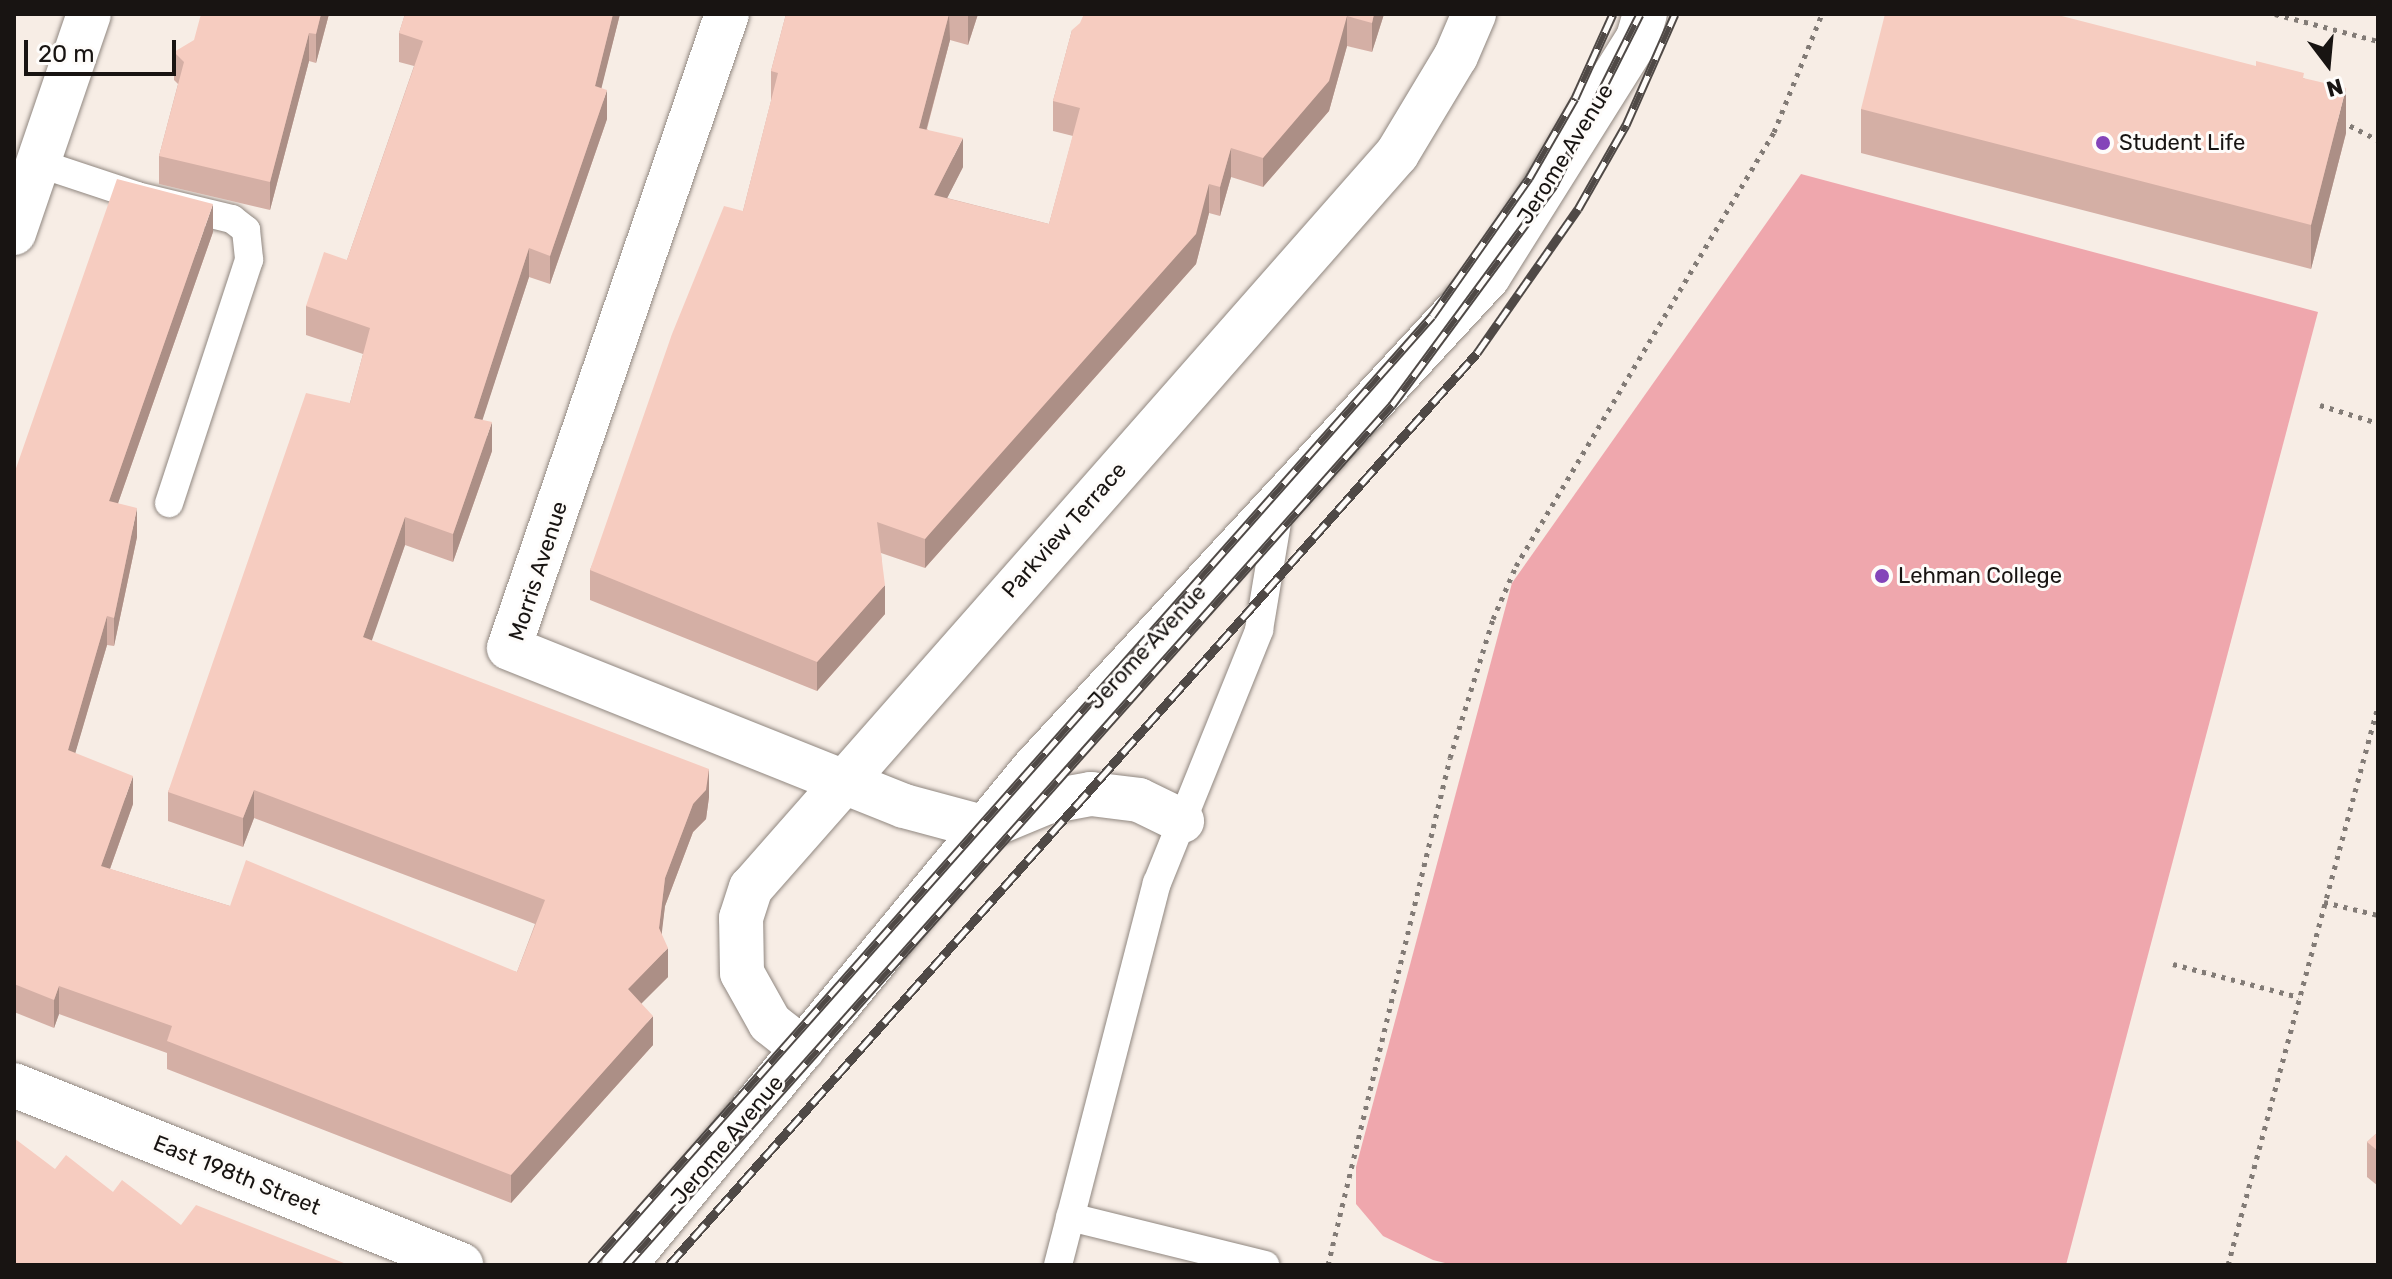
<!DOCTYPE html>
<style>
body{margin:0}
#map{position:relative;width:2392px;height:1279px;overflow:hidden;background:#f7ede5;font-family:Rubik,sans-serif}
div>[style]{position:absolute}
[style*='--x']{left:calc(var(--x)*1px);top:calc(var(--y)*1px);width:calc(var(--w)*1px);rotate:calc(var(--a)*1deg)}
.green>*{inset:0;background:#efa7ad}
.path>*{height:5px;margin-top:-2.5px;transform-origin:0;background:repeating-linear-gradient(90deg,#827b76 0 4px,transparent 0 10px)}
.roads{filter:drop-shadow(0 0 2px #908780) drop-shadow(0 0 2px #908780)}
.service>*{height:28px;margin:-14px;padding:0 14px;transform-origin:14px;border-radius:14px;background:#fff}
.minor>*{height:44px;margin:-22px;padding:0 22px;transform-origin:22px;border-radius:22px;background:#fff}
.tertiary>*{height:44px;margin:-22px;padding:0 22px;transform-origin:22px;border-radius:22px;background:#fff}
.secondary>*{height:44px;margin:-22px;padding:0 22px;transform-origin:22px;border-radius:22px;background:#fff}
.rail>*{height:9px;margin-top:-4.5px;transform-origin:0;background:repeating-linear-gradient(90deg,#fefcfa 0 18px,#4f4946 0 36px);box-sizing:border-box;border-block:2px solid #4f4946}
.wall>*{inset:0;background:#d4afa5}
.shaded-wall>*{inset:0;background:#ac8f86}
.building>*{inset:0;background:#f6ccc0}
.dots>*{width:22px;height:22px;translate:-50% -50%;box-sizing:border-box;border:4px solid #fefcfa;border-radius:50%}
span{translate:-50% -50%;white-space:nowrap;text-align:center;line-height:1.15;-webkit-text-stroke:6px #fefcfa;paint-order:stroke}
.poi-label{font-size:22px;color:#181412}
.left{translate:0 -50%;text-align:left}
.street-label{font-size:22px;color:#181412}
.frame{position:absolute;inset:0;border:16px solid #181412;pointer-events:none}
.north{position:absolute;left:2288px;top:24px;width:80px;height:80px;-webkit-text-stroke:6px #fefcfa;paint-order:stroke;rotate:164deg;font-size:22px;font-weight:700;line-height:32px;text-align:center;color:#181412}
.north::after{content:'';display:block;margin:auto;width:28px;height:36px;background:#181412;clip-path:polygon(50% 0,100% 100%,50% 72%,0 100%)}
.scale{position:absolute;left:24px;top:40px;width:152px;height:36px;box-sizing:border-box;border:4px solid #181412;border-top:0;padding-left:10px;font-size:24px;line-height:28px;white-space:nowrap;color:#181412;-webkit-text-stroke:6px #fefcfa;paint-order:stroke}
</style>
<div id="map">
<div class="green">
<i style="clip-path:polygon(1801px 174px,2318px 312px,2066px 1265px,1453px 1265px,1433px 1260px,1383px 1236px,1356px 1204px,1356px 1167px,1512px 583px)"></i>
</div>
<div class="path">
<i style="--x:2275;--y:14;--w:106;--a:14.7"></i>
<i style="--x:2341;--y:121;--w:42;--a:27.2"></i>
<i style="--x:2320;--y:405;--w:61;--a:17.2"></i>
<i style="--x:2324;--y:902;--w:56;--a:13.5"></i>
<i style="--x:2173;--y:964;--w:130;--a:14.7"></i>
<i style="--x:1328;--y:1265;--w:521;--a:-76.47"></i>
<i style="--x:1450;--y:758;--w:145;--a:-72.8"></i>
<i style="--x:1493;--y:619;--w:58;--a:-66.5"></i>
<i style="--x:1516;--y:566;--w:505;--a:-59.27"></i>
<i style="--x:1774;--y:132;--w:127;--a:-67.9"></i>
<i style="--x:2228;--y:1265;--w:579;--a:-74.98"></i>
</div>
<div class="roads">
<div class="service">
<i style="--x:38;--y:163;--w:104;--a:18.4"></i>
<i style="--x:137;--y:196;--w:98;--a:13.6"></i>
<i style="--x:232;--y:219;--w:18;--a:38"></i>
<i style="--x:246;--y:230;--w:30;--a:84"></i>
<i style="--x:249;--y:260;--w:256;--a:108.2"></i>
<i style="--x:1070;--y:1217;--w:201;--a:13.8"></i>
<i style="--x:1058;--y:1265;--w:395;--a:-75.5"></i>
<i style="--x:1157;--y:883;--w:273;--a:-68"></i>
<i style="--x:1259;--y:630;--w:127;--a:-80.5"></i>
</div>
<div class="minor">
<i style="--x:727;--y:14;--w:670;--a:108.98"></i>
<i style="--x:509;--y:648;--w:425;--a:21.8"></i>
<i style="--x:904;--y:806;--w:85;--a:15"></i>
<i style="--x:14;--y:233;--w:231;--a:-71.1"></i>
<i style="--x:803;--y:1049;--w:42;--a:-141.8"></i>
<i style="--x:770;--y:1023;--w:57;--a:-119.2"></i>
<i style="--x:742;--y:973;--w:55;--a:-91"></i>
<i style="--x:741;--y:918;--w:32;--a:-72"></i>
<i style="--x:751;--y:888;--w:978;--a:-48.65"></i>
<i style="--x:1397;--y:154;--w:114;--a:-59"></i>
<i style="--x:1456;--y:56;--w:46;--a:-66.8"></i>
</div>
<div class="tertiary">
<i style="--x:14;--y:1085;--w:482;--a:21.9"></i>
</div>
<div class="secondary">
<i style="--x:992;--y:825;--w:60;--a:-22.7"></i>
<i style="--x:1047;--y:802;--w:45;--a:-10.3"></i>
<i style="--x:1091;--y:794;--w:48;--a:7.1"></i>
<i style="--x:1139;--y:800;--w:48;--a:26"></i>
<i style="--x:624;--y:1265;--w:644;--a:-50.48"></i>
<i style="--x:1034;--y:768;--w:669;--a:-47.24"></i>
<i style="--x:1488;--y:277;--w:282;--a:-57.9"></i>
<i style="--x:1638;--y:38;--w:25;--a:-74"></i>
</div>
</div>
<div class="rail">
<i style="--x:591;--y:1265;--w:1268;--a:-48.45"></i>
<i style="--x:1432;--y:316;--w:169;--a:-54.9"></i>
<i style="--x:1529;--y:178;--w:92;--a:-60.1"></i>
<i style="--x:1575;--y:98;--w:92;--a:-65.7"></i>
<i style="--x:626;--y:1265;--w:1152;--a:-48.31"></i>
<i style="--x:1392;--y:405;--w:273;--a:-53.6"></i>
<i style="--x:1554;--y:185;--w:191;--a:-63.3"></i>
<i style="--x:669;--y:1265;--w:1218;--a:-48.46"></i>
<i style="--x:1477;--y:353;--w:176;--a:-55"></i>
<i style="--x:1578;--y:209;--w:97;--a:-60.3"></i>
<i style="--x:1626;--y:125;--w:121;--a:-66.2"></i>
</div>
<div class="wall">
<i style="clip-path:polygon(329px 14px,316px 63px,309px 61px,270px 210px,159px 184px,159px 156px,178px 84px,174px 80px,174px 52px)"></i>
<i style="clip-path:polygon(405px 14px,620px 14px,601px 88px,607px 119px,550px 284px,529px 277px,482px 420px,492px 451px,453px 562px,405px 545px,371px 641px,709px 797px,706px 819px,693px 832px,665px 906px,661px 934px,668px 977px,641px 1003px,653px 1045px,511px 1203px,167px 1069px,167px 1053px,59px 1014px,54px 1028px,14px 1012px,14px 474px,213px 232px,118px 503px,137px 537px,114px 646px,107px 645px,75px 753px,133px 804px,110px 869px,230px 906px,517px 972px,535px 924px,254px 818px,243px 847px,168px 821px,168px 792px,350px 403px,363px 354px,306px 335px,306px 306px,347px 260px,414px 66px,399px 62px,399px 33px)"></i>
<i style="clip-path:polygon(786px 14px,978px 14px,968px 45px,950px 40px,927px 129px,963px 167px,947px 198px,1049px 224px,1073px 136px,1053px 131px,1053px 101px,1072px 30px,1384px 14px,1372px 52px,1347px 46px,1329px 111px,1263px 187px,1231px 177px,1220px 216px,1209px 213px,1196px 264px,925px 568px,881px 553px,885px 614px,817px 691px,590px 600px,590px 570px,743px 211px,771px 101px,771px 71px)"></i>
<i style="clip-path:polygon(2304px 78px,2346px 133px,2311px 269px,1861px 153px,1861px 109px)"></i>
<i style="clip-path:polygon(2378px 1132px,2378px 1186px,2367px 1177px,2367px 1142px)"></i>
</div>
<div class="shaded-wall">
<i style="clip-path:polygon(321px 14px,329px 14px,316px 63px,316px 34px)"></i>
<i style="clip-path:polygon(613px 14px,620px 14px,595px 114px,595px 86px)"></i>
<i style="clip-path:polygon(949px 14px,950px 40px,919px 157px,919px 128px)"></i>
<i style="clip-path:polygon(969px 14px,978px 14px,968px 45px,968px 15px)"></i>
<i style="clip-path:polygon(1374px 14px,1384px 14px,1372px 52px,1372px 23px)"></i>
<i style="clip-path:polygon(1347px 16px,1347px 46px,1329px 111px,1263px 187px,1263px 158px)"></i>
<i style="clip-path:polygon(309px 33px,309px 61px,270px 210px,270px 182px)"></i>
<i style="clip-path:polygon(2346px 88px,2346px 133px,2311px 269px,2311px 225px)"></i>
<i style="clip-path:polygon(607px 90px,607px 119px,550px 284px,550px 256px)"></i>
<i style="clip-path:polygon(963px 138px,963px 167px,934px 224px,934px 195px)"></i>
<i style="clip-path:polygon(1231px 148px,1231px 177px,1220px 216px,1220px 187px)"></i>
<i style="clip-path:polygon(1209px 184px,1209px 213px,1196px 264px,925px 568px,925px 539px)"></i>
<i style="clip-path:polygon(213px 204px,213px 232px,109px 529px,109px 501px)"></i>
<i style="clip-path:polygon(529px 248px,529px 277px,474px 446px,474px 418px)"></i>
<i style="clip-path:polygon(492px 422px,492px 451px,453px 562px,453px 534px)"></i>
<i style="clip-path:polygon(137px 508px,137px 537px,114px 646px,114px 618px)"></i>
<i style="clip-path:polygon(405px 517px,405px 545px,363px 666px,363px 637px)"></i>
<i style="clip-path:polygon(885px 585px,885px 614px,817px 691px,817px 662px)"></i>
<i style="clip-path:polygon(107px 616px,107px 645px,68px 778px,68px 750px)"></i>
<i style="clip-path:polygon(709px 769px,709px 797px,706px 819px,693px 832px,665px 906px,659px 957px,659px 928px,665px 878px,693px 804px)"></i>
<i style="clip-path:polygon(133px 776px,133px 804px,101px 894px,101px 866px)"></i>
<i style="clip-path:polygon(254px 790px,254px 818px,243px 847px,243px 818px)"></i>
<i style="clip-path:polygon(668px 948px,668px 977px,628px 1017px,628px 989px)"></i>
<i style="clip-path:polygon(59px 986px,59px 1014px,54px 1028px,54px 1000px)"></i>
<i style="clip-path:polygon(653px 1016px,653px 1045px,511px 1203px,511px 1175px)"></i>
</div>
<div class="building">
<i style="clip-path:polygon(201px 14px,321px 14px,316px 34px,309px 33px,270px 182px,159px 156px,184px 62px,174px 52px,194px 40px)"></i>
<i style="clip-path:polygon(405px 14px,613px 14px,595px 86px,607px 90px,550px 256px,529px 248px,474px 418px,492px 422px,453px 534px,405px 517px,363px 637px,709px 769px,706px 790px,693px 804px,665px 878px,659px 928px,668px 948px,628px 989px,653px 1016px,511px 1175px,167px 1041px,172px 1026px,59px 986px,54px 1000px,14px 984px,14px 474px,117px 179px,213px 204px,109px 501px,137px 508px,114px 618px,107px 616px,68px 750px,133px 776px,101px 866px,230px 906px,246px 860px,517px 972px,545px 900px,254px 790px,243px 818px,168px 792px,306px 393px,350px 403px,370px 328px,306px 306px,324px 252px,347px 260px,423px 41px,399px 33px)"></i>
<i style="clip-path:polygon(786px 14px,949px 14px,919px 128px,963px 138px,934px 195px,1049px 224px,1080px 108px,1053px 101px,1072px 30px,1080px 23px,1084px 14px,1374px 14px,1372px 23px,1347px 16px,1329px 81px,1263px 158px,1231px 148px,1220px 187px,1209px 184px,1196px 234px,925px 539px,877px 522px,885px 585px,817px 662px,590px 570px,672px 334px,724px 206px,743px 211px,778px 73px,771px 71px)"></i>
<i style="clip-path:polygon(1885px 14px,2054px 14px,2256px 66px,2256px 61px,2304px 73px,2303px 78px,2346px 88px,2311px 225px,1861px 109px)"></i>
<i style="clip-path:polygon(2378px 1132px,2378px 1151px,2367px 1142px)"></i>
<i style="clip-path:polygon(14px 1138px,55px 1169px,66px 1155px,113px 1192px,122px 1180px,181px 1225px,196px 1205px,349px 1265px,14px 1265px)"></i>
</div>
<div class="dots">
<i style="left:2103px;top:143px;background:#8444b9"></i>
<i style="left:1882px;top:576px;background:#8444b9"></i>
</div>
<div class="poi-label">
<span class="left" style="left:2119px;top:143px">Student Life</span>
<span class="left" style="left:1898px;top:576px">Lehman College</span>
</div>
<div class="street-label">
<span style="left:1565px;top:154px;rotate:-58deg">Jerome Avenue</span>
<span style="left:1064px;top:530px;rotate:-48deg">Parkview Terrace</span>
<span style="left:538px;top:571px;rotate:-72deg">Morris Avenue</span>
<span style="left:1147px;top:647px;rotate:-47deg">Jerome Avenue</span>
<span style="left:727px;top:1140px;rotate:-50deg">Jerome Avenue</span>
<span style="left:237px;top:1175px;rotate:22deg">East 198th Street</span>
</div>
<div class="frame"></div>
<div class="north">N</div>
<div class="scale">20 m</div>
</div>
